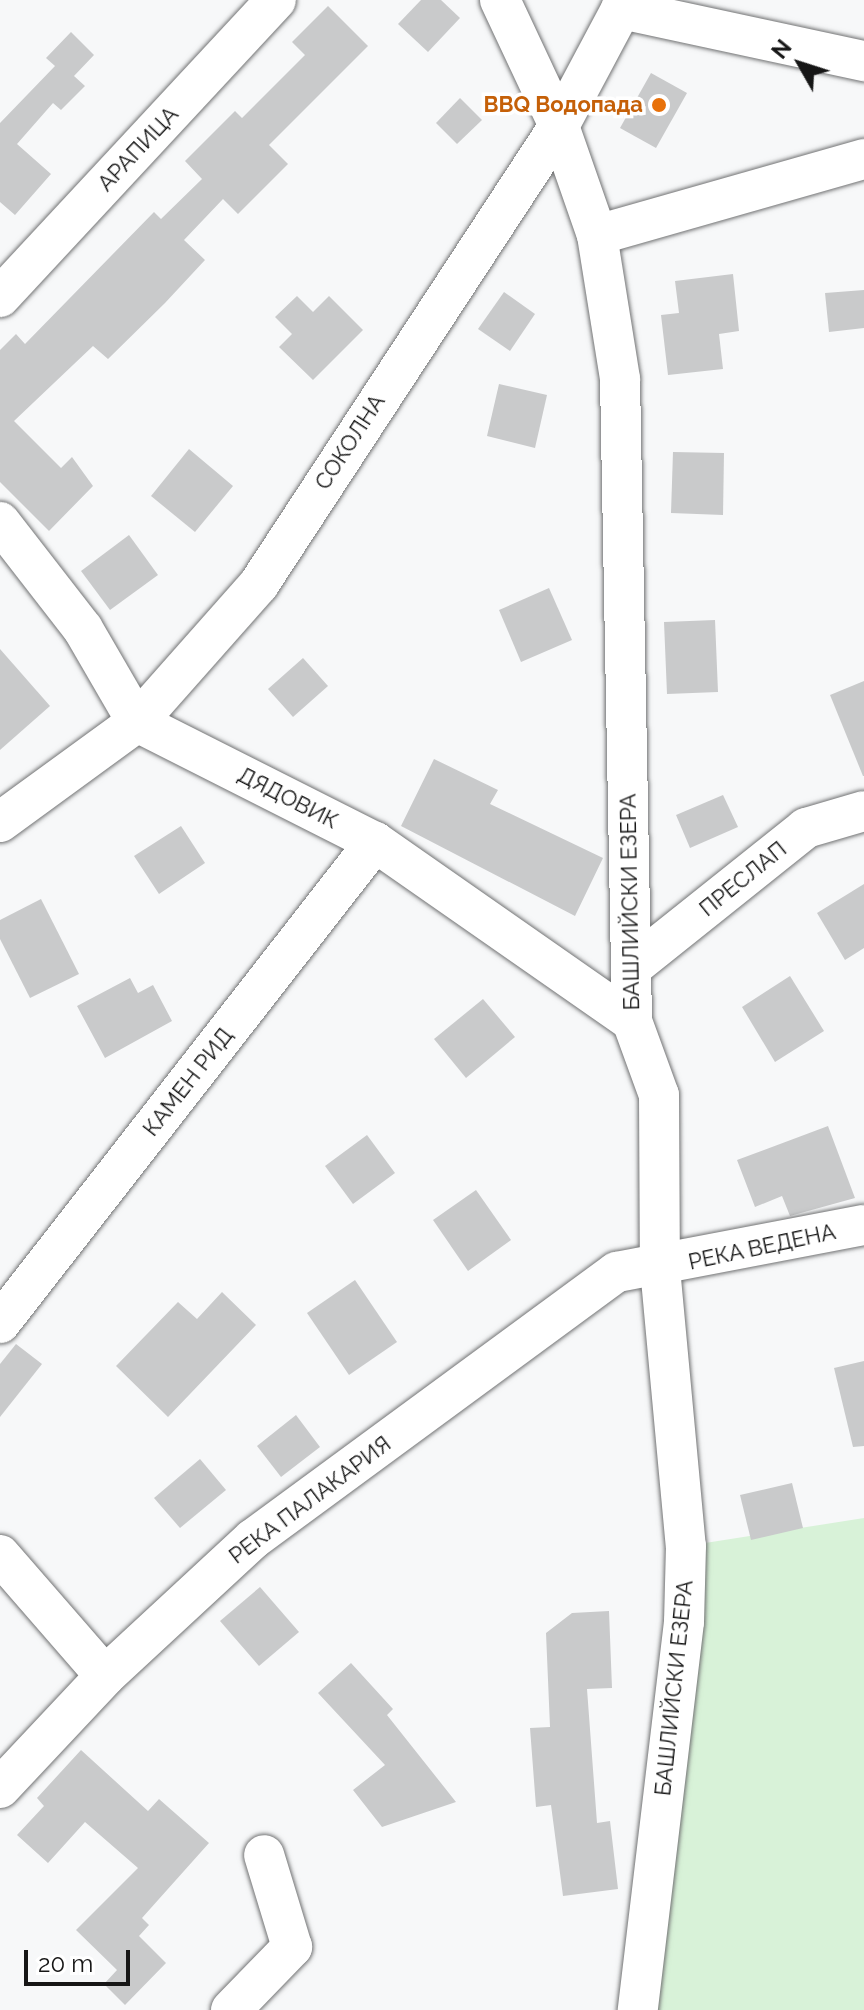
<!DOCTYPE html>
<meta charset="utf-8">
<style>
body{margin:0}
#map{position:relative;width:864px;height:2010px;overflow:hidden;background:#f7f8f9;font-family:Raleway,sans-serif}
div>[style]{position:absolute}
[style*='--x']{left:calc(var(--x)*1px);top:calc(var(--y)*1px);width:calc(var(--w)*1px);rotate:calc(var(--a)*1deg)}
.green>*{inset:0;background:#d8f2d8}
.building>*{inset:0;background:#c9cacb}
.roads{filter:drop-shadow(0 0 2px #727374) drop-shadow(0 0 2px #727374)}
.minor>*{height:40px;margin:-20px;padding:0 20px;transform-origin:20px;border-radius:20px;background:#fff}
.dots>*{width:22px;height:22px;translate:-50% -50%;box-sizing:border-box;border:4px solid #fff;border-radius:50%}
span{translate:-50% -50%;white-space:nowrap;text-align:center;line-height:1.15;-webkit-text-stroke:7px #fff;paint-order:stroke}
.food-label{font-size:22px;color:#c56008;font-weight:700}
.right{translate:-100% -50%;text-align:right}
.street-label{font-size:22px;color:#161616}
.north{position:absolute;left:760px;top:24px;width:80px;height:80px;-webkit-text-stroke:6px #fff;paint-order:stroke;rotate:309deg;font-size:22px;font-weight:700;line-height:32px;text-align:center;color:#161616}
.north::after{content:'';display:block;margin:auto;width:28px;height:36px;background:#161616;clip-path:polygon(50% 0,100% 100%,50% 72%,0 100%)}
.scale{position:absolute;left:24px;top:1950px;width:106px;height:36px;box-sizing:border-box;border:4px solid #161616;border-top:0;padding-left:10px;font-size:24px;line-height:28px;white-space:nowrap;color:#161616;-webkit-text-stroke:6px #fff;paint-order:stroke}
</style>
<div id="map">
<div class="green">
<i style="clip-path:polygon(864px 1518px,864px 2010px,638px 2010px,686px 1546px)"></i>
</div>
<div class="building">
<i style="clip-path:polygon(421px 0,441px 0,460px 18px,428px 52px,398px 24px)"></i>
<i style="clip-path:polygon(328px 6px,368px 46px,269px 145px,288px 164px,238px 214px,223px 199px,184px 240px,205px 260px,165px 303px,108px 359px,93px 346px,14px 421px,61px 468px,72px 457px,93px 486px,49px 531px,0 482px,0 350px,16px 334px,25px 344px,154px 212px,161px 219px,202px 179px,185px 161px,235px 111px,242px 118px,305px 55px,292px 42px)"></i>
<i style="clip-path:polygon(71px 32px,94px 55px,74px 76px,85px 86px,61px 110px,53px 103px,17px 144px,51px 174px,15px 215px,0 202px,0 123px,55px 66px,46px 58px)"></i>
<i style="clip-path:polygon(651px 73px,687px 93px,656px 148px,620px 128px)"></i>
<i style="clip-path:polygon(460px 98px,482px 120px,457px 144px,436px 123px)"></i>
<i style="clip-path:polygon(733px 274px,739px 331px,719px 334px,723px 369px,668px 375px,661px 315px,679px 313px,675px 281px)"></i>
<i style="clip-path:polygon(864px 290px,864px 328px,829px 332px,825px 293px)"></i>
<i style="clip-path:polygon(504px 292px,535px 314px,510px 351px,478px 329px)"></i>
<i style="clip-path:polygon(297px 296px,313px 312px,329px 296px,363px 330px,313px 380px,279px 347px,292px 334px,275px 317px)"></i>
<i style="clip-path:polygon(499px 384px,547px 395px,535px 448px,487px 436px)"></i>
<i style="clip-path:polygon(189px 449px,233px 486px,195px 532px,151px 496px)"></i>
<i style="clip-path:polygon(673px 452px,724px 453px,723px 515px,671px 513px)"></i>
<i style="clip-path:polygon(129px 535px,158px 575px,110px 610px,81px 571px)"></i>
<i style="clip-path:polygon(549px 588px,572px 640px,521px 662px,499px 610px)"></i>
<i style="clip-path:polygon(715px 620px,718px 692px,667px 694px,664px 622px)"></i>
<i style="clip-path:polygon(0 649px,50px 706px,0 750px)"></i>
<i style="clip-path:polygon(303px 658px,328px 686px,293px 717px,268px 689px)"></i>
<i style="clip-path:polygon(864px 681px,864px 776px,863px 776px,830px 695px)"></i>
<i style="clip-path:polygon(434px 759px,498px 790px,490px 804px,603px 858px,575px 916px,401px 826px)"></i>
<i style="clip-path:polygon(723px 795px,738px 827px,690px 848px,676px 815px)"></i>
<i style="clip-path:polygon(181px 826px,205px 863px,159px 894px,134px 856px)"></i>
<i style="clip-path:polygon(864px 884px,864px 948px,845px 960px,817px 913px)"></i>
<i style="clip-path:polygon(41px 899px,79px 974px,30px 998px,0 939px,0 920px)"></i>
<i style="clip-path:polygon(790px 976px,824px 1031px,775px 1062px,742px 1007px)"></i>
<i style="clip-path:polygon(130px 978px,138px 993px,153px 985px,172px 1021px,105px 1058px,77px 1006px)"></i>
<i style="clip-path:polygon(483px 999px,515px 1037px,466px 1078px,434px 1039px)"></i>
<i style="clip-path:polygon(828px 1126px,855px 1198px,790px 1216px,782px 1196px,755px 1207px,737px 1160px)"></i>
<i style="clip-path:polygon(367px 1135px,395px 1173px,353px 1204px,325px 1166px)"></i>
<i style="clip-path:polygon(476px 1190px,511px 1240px,468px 1271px,433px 1220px)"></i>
<i style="clip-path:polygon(355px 1280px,397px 1342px,349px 1375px,307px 1313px)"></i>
<i style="clip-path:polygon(222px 1292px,256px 1325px,168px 1417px,116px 1366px,178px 1302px,197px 1319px)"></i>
<i style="clip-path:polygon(16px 1344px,42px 1364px,0 1417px,0 1364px)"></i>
<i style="clip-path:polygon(864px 1361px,864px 1446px,853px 1447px,834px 1368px)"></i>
<i style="clip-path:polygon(296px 1415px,320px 1447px,281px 1477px,257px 1446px)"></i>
<i style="clip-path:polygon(200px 1459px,226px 1490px,180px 1528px,154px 1498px)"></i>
<i style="clip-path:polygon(792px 1483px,803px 1528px,751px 1540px,740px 1495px)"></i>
<i style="clip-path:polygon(260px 1587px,299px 1632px,259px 1666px,220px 1621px)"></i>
<i style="clip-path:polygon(609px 1611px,612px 1688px,587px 1689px,597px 1823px,610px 1821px,618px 1889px,563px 1896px,551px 1805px,536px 1807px,530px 1728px,550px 1727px,546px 1633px,572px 1613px)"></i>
<i style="clip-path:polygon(351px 1663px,393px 1709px,387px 1715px,456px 1802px,382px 1827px,353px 1790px,385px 1765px,318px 1693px)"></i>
<i style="clip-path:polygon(81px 1750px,148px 1811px,159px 1799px,209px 1843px,142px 1918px,149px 1925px,139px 1936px,166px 1963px,125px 2005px,104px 1984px,117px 1970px,76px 1930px,138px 1868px,85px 1822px,48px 1863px,17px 1835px,44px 1806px,37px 1798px)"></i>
</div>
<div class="roads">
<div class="minor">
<i style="--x:500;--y:0;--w:139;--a:64.9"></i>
<i style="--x:559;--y:126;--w:115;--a:70.8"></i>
<i style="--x:597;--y:235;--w:146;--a:80.9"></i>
<i style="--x:620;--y:379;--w:642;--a:88.93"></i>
<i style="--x:632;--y:1021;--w:79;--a:70"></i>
<i style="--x:659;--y:1095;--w:173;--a:89.7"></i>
<i style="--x:660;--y:1268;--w:279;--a:84.7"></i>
<i style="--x:686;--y:1546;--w:76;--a:91.5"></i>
<i style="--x:684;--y:1622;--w:391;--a:96.8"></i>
<i style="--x:621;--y:9;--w:249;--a:12.1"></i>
<i style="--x:597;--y:235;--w:278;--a:-15.9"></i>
<i style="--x:0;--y:297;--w:405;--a:-47.1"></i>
<i style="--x:0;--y:522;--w:135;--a:52.2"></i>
<i style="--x:83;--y:629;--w:108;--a:59.9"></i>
<i style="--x:137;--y:722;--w:267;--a:26.8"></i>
<i style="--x:375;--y:842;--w:313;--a:34.9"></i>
<i style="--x:0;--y:822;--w:170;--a:-36.1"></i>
<i style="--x:137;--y:722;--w:184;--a:-48.5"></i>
<i style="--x:259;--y:584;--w:548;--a:-56.77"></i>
<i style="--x:559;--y:126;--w:143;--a:-62"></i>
<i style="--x:632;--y:967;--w:223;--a:-38.6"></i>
<i style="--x:806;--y:828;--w:60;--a:-16.3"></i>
<i style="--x:0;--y:1323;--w:610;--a:-52.06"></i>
<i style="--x:0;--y:1555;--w:160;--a:49"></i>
<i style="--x:0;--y:1788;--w:154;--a:-46.8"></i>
<i style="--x:105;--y:1676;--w:202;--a:-42.8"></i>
<i style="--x:253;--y:1539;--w:451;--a:-36.3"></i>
<i style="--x:617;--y:1272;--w:251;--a:-10.8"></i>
<i style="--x:231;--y:2010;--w:88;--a:-45.9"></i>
<i style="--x:292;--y:1947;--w:96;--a:-106.9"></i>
</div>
</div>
<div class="dots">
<i style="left:659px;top:105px;background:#e8710a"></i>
</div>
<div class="food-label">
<span class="right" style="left:643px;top:105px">BBQ Водопада</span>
</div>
<div class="street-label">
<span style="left:138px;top:149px;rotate:-47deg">АРАПИЦА</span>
<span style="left:350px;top:442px;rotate:-57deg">СОКОЛНА</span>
<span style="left:288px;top:798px;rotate:27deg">ДЯДОВИК</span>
<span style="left:743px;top:879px;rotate:-39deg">ПРЕСЛАП</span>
<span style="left:630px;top:902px;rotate:-91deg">БАШЛИЙСКИ ЕЗЕРА</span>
<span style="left:188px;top:1082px;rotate:-52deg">КАМЕН РИД</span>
<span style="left:762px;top:1247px;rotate:-12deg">РЕКА ВЕДЕНА</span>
<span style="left:310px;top:1500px;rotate:-37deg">РЕКА ПАЛАКАРИЯ</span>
<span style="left:674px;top:1688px;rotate:-84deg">БАШЛИЙСКИ ЕЗЕРА</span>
</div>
<div class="north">N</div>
<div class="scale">20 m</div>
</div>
